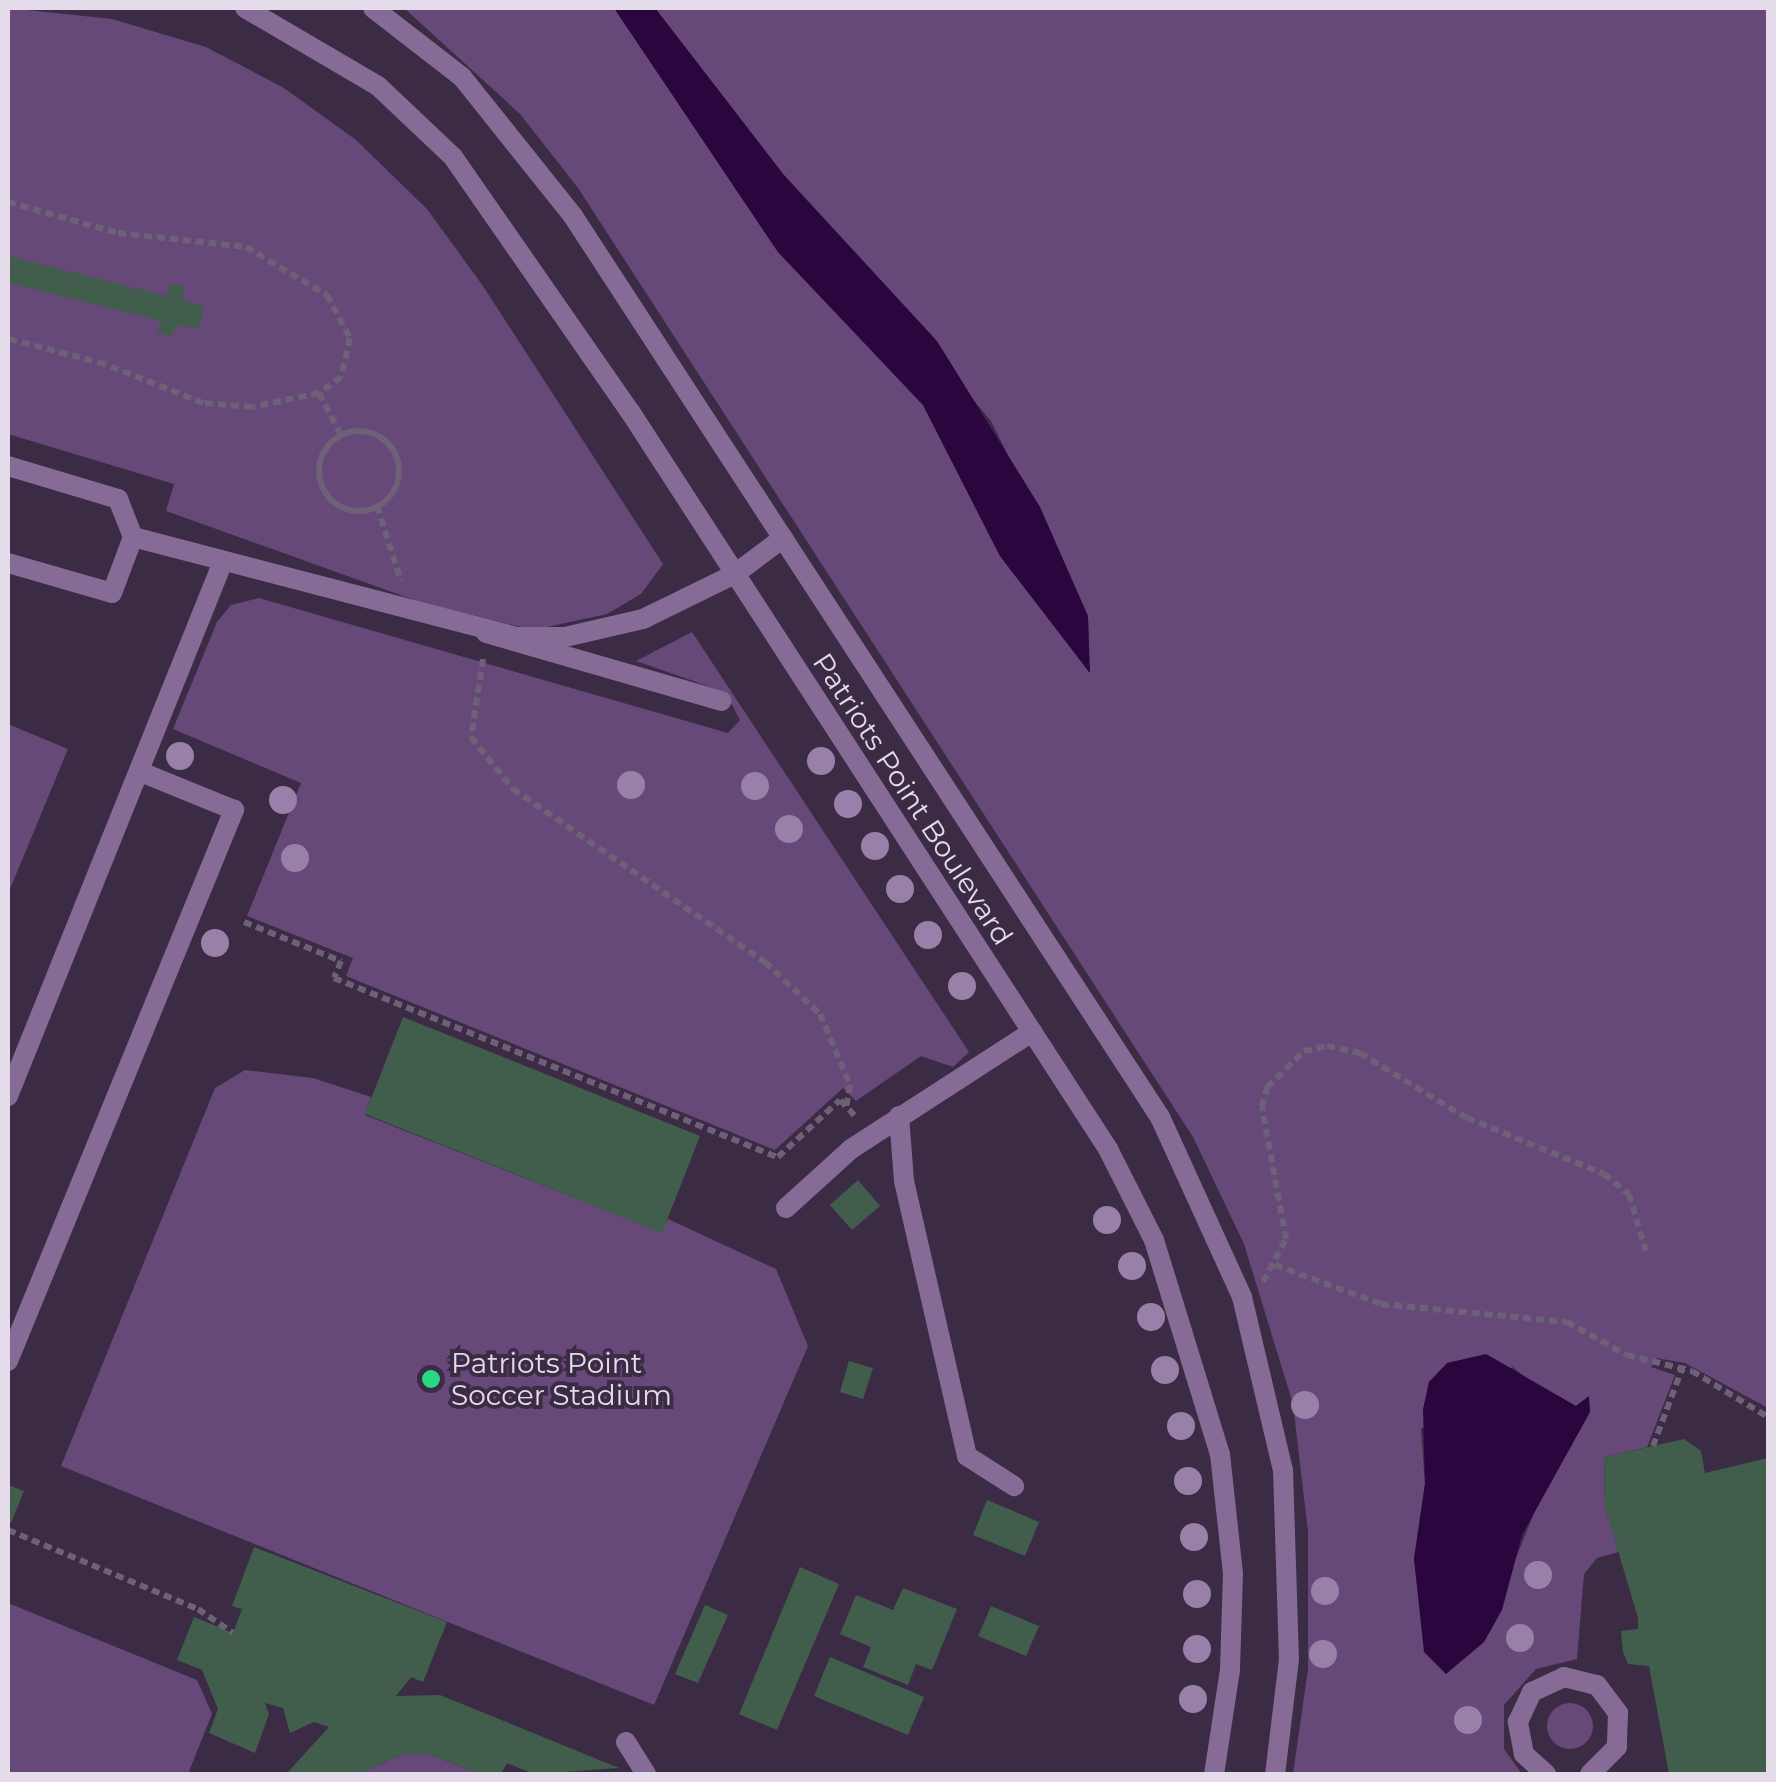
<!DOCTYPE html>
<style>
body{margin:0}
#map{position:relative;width:1776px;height:1782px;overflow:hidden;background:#3b2b45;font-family:Montserrat,sans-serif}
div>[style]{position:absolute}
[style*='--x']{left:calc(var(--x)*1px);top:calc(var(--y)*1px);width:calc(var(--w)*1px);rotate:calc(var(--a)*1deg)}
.green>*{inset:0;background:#664879}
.round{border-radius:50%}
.water>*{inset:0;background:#2b053d}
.building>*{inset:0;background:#405e4b}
.path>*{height:6px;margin-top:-3px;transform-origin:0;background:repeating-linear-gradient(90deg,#6e6177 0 8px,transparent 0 13px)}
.path>.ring{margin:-3px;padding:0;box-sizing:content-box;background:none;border:6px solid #6e6177;border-radius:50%}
.service>*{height:20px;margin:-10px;padding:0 10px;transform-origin:10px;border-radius:10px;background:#866b97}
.minor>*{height:20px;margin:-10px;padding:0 10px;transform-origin:10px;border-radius:10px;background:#866b97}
.tertiary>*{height:20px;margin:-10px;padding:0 10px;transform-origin:10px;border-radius:10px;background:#866b97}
.trees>*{width:28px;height:28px;margin:-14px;border-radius:50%;background:#9880a9}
.dots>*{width:28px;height:28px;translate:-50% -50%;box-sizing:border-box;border:5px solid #3b2b45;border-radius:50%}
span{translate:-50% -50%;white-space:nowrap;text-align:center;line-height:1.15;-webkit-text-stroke:8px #3b2b45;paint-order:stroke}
.street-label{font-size:28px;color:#e4dbeb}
.poi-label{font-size:28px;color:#e4dbeb}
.left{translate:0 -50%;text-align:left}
.frame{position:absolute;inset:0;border:10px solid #e4dbeb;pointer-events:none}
</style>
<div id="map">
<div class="green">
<i style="clip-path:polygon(8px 8px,112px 19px,206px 47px,284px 88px,356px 140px,427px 209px,483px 286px,663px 564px,641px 594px,607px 614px,533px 630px,420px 602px,166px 511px,174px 484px,8px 434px)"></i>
<i style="clip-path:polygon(evenodd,404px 8px,614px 8px,778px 252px,923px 405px,1000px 556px,1089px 672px,1088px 616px,991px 421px,783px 174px,655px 8px,1768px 8px,1768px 1408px,1685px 1363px,1656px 1358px,1651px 1367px,1675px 1375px,1647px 1447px,1604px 1457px,1605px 1507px,1619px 1552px,1597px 1558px,1584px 1574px,1577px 1659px,1536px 1669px,1504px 1705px,1504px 1749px,1522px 1774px,1293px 1774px,1308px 1669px,1308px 1532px,1293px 1404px,1244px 1244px,1193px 1137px,578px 188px,520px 114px,404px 8px,1513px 1367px,1538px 1389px,1576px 1406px,1584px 1400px,1586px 1419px,1542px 1493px,1516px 1558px,1425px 1652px,1414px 1559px,1425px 1484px,1421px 1429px,1513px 1367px)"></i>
<i style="clip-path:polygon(259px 598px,728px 733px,740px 720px,725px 692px,636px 661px,692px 632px,969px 1052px,953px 1067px,921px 1056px,856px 1101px,843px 1088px,775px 1150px,346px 976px,353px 958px,247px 916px,301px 783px,173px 729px,217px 622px,231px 605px)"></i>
<i style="clip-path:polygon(8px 724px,68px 749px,8px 894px)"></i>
<i style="clip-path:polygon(245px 1070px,313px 1078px,371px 1097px,365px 1115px,661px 1232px,668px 1219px,776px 1269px,808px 1346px,654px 1705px,61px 1466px,215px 1088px)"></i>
<i style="clip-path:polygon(8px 1603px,197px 1680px,212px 1714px,188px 1774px,8px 1774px)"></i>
<i class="round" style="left:1547px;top:1703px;width:46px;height:46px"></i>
<i style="clip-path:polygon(404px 1754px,429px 1754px,479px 1774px,357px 1774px)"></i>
</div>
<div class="water">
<i style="clip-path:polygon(614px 8px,655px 8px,783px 174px,937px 341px,1040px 507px,1088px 616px,1090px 673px,1000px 556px,923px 405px,778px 252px)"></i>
<i style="clip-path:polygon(1486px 1354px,1576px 1406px,1589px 1396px,1590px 1412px,1522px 1535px,1502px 1610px,1484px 1642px,1446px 1674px,1424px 1652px,1414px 1559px,1425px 1484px,1423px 1409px,1429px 1382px,1447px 1363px)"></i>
</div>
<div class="building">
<i style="clip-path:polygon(8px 256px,167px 296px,170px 283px,184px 286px,184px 301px,204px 306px,198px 329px,178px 325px,171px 336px,157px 333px,161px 321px,8px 283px)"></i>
<i style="clip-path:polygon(403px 1017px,700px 1136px,662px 1233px,365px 1114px)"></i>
<i style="clip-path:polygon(858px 1180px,880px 1206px,852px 1230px,830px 1205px)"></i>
<i style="clip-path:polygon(849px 1361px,873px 1368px,863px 1399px,840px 1392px)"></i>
<i style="clip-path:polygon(1684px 1439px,1701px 1451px,1705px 1473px,1768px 1458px,1768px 1774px,1669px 1774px,1649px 1666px,1628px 1664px,1623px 1652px,1621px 1631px,1638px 1629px,1638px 1618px,1605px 1507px,1604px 1457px)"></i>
<i style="clip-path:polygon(8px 1485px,24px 1491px,11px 1523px,8px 1522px)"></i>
<i style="clip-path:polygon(987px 1500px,1039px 1522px,1025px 1556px,973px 1535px)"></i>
<i style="clip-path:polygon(254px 1547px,447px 1622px,423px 1682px,411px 1677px,396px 1696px,440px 1695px,619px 1768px,534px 1774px,507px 1763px,501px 1774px,479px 1774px,429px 1754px,404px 1754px,357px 1774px,286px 1774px,329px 1727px,314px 1722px,290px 1733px,283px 1708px,265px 1703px,269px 1714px,255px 1753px,209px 1733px,218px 1709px,202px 1670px,177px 1660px,194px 1617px,233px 1633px,242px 1609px,232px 1606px)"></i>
<i style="clip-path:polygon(800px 1567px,839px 1584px,777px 1730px,739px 1714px)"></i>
<i style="clip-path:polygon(903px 1588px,957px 1609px,932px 1670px,916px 1664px,908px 1685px,863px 1667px,871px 1647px,840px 1634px,856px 1595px,893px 1610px)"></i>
<i style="clip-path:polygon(705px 1605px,728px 1615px,698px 1683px,675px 1674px)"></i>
<i style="clip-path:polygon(991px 1606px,1039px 1626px,1026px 1656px,978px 1636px)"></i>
<i style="clip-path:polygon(830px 1657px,924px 1697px,908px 1735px,814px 1696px)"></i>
</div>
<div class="path">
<i style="--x:8;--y:202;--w:114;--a:15.7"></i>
<i style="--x:118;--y:233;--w:129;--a:6.2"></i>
<i style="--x:246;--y:247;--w:94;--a:30.7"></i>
<i style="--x:327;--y:295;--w:49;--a:61.9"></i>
<i style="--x:350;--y:338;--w:40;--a:103"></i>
<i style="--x:341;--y:377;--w:27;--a:144"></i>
<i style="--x:319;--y:393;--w:68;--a:168.2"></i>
<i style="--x:252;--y:407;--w:49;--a:-175.3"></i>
<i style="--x:203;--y:403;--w:105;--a:-158.3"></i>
<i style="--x:105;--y:364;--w:100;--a:-165.5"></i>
<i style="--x:319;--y:393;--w:47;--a:62.4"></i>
<i class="ring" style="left:319px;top:431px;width:74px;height:74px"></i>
<i style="--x:377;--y:506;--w:79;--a:72.3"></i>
<i style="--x:483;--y:659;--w:79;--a:98.7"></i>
<i style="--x:471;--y:737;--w:67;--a:51.1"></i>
<i style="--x:513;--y:789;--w:306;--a:34.5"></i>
<i style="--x:765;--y:962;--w:76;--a:43.4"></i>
<i style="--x:820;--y:1014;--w:77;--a:67.1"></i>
<i style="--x:850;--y:1085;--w:22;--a:100"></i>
<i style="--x:244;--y:922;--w:105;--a:21.9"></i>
<i style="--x:341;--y:961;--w:18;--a:112"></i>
<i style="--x:334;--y:978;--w:479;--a:22"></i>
<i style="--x:778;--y:1157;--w:84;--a:-42.6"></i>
<i style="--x:840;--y:1100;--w:23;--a:47"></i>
<i style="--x:1275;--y:1265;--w:113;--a:20.2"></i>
<i style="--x:1381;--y:1304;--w:187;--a:5.5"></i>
<i style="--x:1567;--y:1322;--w:68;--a:28.8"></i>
<i style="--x:1627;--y:1355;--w:67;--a:13.8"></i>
<i style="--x:1692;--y:1371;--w:89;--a:31.2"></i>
<i style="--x:1263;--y:1282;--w:49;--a:-61.9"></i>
<i style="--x:1286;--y:1239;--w:134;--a:-100.3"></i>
<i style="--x:1262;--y:1107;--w:21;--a:-76"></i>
<i style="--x:1267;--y:1087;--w:52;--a:-44.2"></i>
<i style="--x:1304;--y:1051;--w:24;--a:-12"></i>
<i style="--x:1327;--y:1046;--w:34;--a:12"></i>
<i style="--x:1360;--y:1053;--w:125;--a:31.3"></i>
<i style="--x:1467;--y:1118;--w:148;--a:22.2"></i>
<i style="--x:1604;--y:1174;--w:32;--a:39"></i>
<i style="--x:1629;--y:1194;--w:59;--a:73.4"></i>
<i style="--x:1653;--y:1446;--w:82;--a:-69.4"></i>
<i style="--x:8;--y:1530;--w:206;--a:22.6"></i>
<i style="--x:198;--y:1609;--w:42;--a:34.4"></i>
</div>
<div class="service">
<i style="--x:8;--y:466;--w:115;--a:16.7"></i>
<i style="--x:118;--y:499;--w:41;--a:68.5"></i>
<i style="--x:133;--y:537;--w:396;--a:14.6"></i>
<i style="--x:516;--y:637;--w:49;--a:0"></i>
<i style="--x:565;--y:637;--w:80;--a:-13"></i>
<i style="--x:643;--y:619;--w:102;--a:-26.1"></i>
<i style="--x:735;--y:574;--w:60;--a:-36.9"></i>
<i style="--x:8;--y:563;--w:108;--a:16.1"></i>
<i style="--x:112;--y:593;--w:60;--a:-69.4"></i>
<i style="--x:8;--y:1096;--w:573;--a:-68.09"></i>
<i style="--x:899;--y:1116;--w:65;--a:85.6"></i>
<i style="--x:904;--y:1181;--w:282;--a:77.1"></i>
<i style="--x:967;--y:1456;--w:56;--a:32.6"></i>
<i style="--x:786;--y:1208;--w:88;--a:-42.2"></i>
<i style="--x:851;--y:1149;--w:216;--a:-32.9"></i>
<i style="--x:8;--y:1361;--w:596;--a:-67.7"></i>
<i style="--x:234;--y:810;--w:100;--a:-157.8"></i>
<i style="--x:626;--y:1742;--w:38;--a:58"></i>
</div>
<div class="minor">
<i style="--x:486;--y:633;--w:245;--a:16.1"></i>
<i style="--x:1546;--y:1774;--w:30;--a:-138"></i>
<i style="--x:1524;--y:1754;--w:33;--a:-101"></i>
<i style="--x:1518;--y:1722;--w:33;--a:-65"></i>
<i style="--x:1532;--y:1692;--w:35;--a:-25"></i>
<i style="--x:1564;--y:1677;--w:34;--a:14"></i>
<i style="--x:1597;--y:1685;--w:35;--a:53"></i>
<i style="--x:1618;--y:1713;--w:34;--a:92"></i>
<i style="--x:1617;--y:1747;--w:38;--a:135"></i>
</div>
<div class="tertiary">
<i style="--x:245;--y:8;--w:154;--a:30.4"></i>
<i style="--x:378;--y:86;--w:103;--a:43.4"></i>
<i style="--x:453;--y:157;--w:312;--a:55.2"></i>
<i style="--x:631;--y:413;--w:877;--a:57.05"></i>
<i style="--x:1108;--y:1149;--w:102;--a:63.2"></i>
<i style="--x:1154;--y:1240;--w:224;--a:72.9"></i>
<i style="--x:1220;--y:1454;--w:121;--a:83.8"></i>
<i style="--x:1233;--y:1574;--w:96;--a:91.8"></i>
<i style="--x:1230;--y:1670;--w:105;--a:98.7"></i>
<i style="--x:373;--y:8;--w:113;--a:37.8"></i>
<i style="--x:462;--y:77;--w:178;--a:51.4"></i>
<i style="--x:573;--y:216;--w:1075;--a:56.92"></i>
<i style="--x:1160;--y:1117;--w:198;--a:65.5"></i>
<i style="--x:1242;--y:1297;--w:178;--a:76.7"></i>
<i style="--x:1283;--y:1470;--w:189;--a:88.2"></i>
<i style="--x:1289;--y:1659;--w:116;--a:96.9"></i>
</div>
<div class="trees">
<i style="left:180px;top:756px"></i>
<i style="left:821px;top:761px"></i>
<i style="left:631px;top:785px"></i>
<i style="left:755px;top:786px"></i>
<i style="left:283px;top:800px"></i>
<i style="left:848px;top:804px"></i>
<i style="left:789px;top:829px"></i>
<i style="left:875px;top:846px"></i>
<i style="left:295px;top:858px"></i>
<i style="left:900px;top:889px"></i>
<i style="left:928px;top:935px"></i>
<i style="left:215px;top:943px"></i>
<i style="left:962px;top:986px"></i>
<i style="left:1107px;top:1220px"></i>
<i style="left:1132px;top:1266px"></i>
<i style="left:1151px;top:1317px"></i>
<i style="left:1165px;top:1370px"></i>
<i style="left:1305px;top:1405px"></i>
<i style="left:1181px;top:1426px"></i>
<i style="left:1188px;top:1481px"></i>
<i style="left:1194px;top:1537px"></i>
<i style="left:1538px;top:1575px"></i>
<i style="left:1325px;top:1591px"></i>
<i style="left:1197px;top:1594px"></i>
<i style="left:1520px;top:1638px"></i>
<i style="left:1197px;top:1649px"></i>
<i style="left:1323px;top:1654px"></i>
<i style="left:1193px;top:1699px"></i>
<i style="left:1468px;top:1720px"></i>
</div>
<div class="dots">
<i style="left:431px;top:1379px;background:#29d885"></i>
</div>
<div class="street-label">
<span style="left:913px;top:799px;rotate:57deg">Patriots Point Boulevard</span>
</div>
<div class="poi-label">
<span class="left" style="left:451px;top:1379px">Patriots Point<br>Soccer Stadium</span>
</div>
<div class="frame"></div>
</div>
